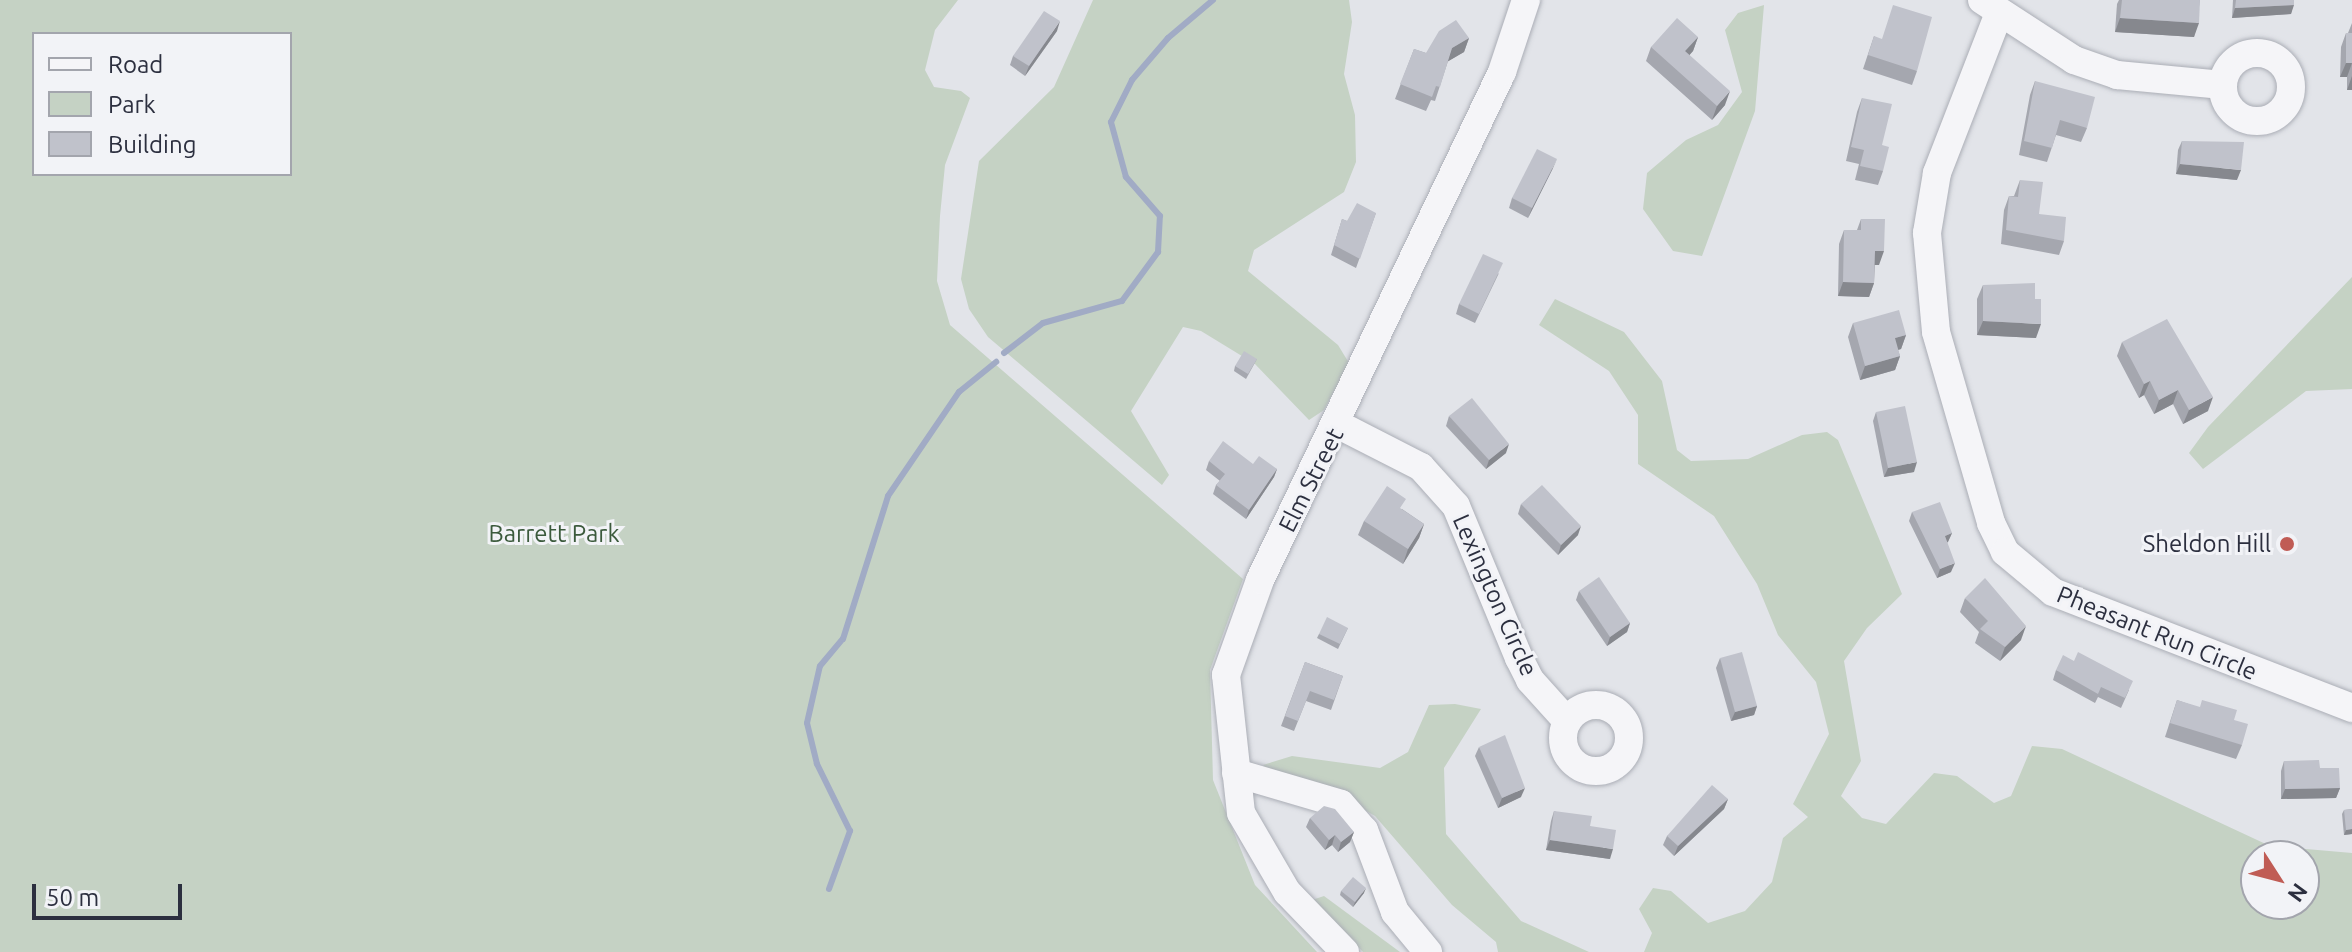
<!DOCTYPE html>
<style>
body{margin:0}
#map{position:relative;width:2352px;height:952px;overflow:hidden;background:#e2e4e9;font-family:Ubuntu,sans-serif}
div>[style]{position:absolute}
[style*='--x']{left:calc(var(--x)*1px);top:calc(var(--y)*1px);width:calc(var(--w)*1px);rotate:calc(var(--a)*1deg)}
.green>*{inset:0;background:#c5d2c4}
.stream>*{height:6px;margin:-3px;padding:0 3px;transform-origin:3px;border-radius:3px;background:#a1abc5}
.roads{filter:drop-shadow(0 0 2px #abaeb6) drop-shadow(0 0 2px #abaeb6)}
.minor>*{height:28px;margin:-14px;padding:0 14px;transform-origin:14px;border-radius:14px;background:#f5f5f8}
.minor>.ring{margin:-14px;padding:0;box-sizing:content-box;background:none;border:28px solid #f5f5f8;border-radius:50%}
.wall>*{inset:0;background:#a5a7af}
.shaded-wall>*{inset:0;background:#86888e}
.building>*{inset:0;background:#c0c2cb}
.dots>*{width:22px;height:22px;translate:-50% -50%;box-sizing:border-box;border:4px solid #f2f3f7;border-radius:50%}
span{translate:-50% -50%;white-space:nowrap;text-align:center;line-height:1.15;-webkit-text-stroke:6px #f2f3f7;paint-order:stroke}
.street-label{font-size:24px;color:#2c2f3f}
.park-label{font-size:24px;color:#3b5a3c}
.poi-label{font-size:24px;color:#2c2f3f}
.right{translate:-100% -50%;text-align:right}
.legend{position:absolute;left:32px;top:32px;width:260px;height:144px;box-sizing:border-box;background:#f2f3f7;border:2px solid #a3a5ad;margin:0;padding:10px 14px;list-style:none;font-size:24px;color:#2c2f3f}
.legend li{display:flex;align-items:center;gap:16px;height:40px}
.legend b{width:40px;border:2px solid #a3a5ad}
.north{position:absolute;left:2240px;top:840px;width:80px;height:80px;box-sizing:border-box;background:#f2f3f7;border:2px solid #a3a5ad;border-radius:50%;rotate:126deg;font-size:22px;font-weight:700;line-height:32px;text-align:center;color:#2c2f3f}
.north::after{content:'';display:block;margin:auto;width:28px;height:36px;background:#c05c55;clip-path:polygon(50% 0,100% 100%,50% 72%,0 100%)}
.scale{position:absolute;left:32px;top:884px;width:150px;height:36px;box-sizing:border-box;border:4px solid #2c2f3f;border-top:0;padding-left:10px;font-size:24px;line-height:28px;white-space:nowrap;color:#2c2f3f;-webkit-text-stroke:6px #f2f3f7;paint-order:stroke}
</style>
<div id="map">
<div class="green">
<i style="clip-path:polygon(evenodd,0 0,958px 0,935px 30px,925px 70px,934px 87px,961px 91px,970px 98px,945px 165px,940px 216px,937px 281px,950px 325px,1243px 579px,1210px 670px,1213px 780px,1255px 885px,1317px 952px,0 952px,0 0,34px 34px,290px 34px,290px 174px,34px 174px,34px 34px)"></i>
<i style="clip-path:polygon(1093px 0,1349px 0,1352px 22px,1344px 74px,1355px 115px,1356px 162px,1344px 192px,1254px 250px,1248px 271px,1338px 345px,1349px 363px,1324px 410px,1309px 420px,1255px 364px,1201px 331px,1183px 327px,1131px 411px,1169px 475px,1162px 485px,988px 337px,969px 309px,961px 279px,979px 161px,1054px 87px)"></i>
<i style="clip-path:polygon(1764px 5px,1755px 111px,1702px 256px,1673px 251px,1643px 209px,1647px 173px,1686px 140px,1718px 125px,1742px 92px,1725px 30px,1738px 13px)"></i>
<i style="clip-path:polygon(2352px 277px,2352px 389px,2306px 391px,2203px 469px,2189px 453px,2208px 427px)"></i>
<i style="clip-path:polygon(evenodd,1555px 299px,1624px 332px,1662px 381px,1677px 450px,1691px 461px,1748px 459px,1802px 435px,1827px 432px,1838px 440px,1902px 594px,1867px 628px,1844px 661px,1861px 761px,1841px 796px,1862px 818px,1886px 824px,1934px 773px,1957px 776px,1994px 803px,2011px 796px,2032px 746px,2062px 749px,2270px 846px,2352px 853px,2352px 952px,1644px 952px,1652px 933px,1639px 909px,1653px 888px,1671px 891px,1708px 923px,1745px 911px,1772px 882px,1783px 838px,1808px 817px,1793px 804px,1829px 734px,1816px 682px,1778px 635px,1757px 584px,1714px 516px,1638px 464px,1638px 415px,1609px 371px,1539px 325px,1555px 299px,2256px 856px,2304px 856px,2304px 904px,2256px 904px,2256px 856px)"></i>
<i style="clip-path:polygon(1455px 704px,1481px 709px,1444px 768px,1446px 834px,1521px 921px,1589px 952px,1498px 952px,1496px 942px,1452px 905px,1375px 816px,1333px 792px,1274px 778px,1263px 765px,1292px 756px,1380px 768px,1408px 752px,1429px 705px)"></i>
<i style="clip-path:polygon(1324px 896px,1400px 952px,1363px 952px,1312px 900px)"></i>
</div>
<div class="stream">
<i style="--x:1004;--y:353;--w:49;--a:-37.6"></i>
<i style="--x:1043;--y:323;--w:82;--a:-15.6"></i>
<i style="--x:1122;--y:301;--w:61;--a:-53.7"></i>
<i style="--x:1158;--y:252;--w:36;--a:-87"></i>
<i style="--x:1160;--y:216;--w:52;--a:-131.1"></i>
<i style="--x:1126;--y:177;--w:57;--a:-105.3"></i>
<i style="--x:1111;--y:122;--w:47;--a:-63.4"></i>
<i style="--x:1132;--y:80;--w:55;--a:-49.4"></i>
<i style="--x:1168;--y:38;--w:59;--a:-40.2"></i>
<i style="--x:829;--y:889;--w:62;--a:-70.1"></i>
<i style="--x:850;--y:831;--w:75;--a:-116.2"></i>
<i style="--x:817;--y:764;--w:42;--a:-103.7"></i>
<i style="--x:807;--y:723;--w:58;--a:-77.2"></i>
<i style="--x:820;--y:666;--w:35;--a:-50"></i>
<i style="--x:843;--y:639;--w:150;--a:-72.5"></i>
<i style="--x:888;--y:496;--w:126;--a:-55.7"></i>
<i style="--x:959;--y:392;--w:48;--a:-39"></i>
</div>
<div class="roads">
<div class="minor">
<i style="--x:1982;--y:0;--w:110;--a:33.1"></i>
<i style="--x:2074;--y:60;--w:46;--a:19.2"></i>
<i style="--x:2117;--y:75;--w:106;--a:5.4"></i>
<i style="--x:1999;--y:13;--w:172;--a:111.2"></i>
<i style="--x:1937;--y:173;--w:61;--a:99.5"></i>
<i style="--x:1927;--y:233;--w:99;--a:84.8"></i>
<i style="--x:1936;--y:332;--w:199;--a:73.9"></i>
<i style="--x:1991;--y:523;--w:32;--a:64"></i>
<i style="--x:2005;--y:552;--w:62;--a:39.8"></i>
<i style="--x:2053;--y:592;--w:321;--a:21.2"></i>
<i class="ring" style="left:2223px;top:53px;width:40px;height:40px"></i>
<i style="--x:1339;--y:425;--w:92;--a:27.1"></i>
<i style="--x:1421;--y:467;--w:52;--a:48.1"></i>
<i style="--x:1456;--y:506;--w:165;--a:67.5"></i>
<i style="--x:1519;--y:658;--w:25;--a:63"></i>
<i style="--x:1530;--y:680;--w:55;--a:47.9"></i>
<i class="ring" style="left:1563px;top:705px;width:38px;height:38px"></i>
<i style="--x:1236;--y:773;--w:109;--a:16.4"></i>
<i style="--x:1341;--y:804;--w:35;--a:49"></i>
<i style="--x:1364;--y:830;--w:88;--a:69.3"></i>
<i style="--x:1395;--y:912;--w:52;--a:50.5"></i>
<i style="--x:1345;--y:952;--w:83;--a:-134"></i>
<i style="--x:1287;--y:892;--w:91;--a:-120.2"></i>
<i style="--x:1241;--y:813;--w:139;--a:-96.2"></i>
<i style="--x:1226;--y:675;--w:101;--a:-70.3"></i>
<i style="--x:1260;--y:580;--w:563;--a:-64.53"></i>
<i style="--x:1502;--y:72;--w:76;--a:-71.6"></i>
</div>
</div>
<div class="wall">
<i style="clip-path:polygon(2119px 0,2200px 0,2194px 37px,2115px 32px,2117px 4px)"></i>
<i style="clip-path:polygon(2233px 0,2294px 0,2291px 14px,2232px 18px)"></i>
<i style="clip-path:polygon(2352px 23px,2352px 90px,2347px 90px,2347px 77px,2340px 77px,2341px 47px,2346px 33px,2348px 33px)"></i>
<i style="clip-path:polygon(1057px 31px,1025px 76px,1010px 65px,1013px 56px)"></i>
<i style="clip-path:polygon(1874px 36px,1917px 71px,1912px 85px,1863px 69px)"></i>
<i style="clip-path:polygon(1698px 37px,1693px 51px,1689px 55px,1725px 105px,1712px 120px,1646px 61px,1651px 47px)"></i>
<i style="clip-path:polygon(1469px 38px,1464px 52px,1448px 61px,1435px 101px,1431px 100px,1426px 111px,1395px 99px,1414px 49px,1426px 53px)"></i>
<i style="clip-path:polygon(2035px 81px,2087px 128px,2081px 142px,2056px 135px,2047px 162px,2019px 155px,2030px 95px)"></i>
<i style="clip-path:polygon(1862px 98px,1882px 145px,1883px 171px,1878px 185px,1855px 180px,1859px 164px,1846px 161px,1857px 112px)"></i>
<i style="clip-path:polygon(2182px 141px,2237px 180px,2176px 174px,2178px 150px)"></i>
<i style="clip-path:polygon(1553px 168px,1528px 218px,1509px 208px,1512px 198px)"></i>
<i style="clip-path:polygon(2020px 180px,2039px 214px,2064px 241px,2059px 255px,2001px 244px,2004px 210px,2009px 196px,2014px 196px)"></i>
<i style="clip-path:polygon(1376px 213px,1356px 268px,1331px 255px,1342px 219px,1347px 221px)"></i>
<i style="clip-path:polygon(1861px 219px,1879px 265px,1875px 265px,1874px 283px,1869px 297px,1838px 296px,1839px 244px,1844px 230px,1857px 230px)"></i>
<i style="clip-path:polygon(1499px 273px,1475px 323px,1456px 314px,1459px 304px)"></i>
<i style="clip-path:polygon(1983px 285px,2036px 338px,1977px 335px,1977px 299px)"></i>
<i style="clip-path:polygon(1853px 323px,1906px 335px,1901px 349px,1898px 350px,1900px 356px,1895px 370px,1860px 380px,1848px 337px)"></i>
<i style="clip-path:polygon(2122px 342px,2208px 411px,2183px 424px,2173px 404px,2154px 414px,2144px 395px,2139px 398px,2117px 356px)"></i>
<i style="clip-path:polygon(1257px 359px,1246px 379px,1234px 371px,1235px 366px)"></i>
<i style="clip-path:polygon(1876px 412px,1914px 472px,1884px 477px,1873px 421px)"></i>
<i style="clip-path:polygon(1449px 416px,1506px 453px,1486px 469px,1446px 426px)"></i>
<i style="clip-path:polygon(1209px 461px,1253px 464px,1277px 469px,1274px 477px,1246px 519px,1213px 494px,1216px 485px,1220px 481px,1206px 470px)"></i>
<i style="clip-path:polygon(1521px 504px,1578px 535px,1558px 555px,1518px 514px)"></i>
<i style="clip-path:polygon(1402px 509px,1424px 524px,1419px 538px,1403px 564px,1358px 535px,1364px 521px)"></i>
<i style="clip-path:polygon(1912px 512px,1952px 533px,1947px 543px,1951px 572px,1937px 578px,1909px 521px)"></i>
<i style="clip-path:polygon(1579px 591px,1630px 623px,1627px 632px,1607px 646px,1576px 600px)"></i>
<i style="clip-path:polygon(1965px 598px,2021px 640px,2000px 661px,1975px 643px,1979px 632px,1960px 612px)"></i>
<i style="clip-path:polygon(1348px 628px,1338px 649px,1317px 638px,1319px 634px)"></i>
<i style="clip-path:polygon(1720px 658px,1757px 706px,1754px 715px,1731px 721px,1716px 668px)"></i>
<i style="clip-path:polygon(1305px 662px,1343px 676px,1331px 710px,1306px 701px,1294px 731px,1281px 726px)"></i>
<i style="clip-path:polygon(2056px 670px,2129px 690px,2121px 708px,2098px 697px,2095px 703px,2053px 680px)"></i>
<i style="clip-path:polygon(2177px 700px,2234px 720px,2242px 745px,2236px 759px,2165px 737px)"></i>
<i style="clip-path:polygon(1479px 747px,1521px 797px,1498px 808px,1475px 756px)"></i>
<i style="clip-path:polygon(2284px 761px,2320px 768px,2340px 788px,2336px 798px,2281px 799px,2281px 771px)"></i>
<i style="clip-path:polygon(1728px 799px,1724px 809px,1674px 856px,1663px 845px,1667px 836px)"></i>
<i style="clip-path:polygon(2352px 809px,2352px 834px,2344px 835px,2342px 814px,2344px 810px)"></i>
<i style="clip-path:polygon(1554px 811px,1590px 826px,1610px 859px,1546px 850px,1551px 821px)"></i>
<i style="clip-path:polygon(1310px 818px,1354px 832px,1350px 842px,1338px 852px,1332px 845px,1325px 850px,1306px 827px)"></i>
<i style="clip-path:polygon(1341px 891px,1364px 893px,1353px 907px,1340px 895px)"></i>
</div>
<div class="shaded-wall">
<i style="clip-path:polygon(2294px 5px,2291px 14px,2232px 18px,2235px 8px)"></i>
<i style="clip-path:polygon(2120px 18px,2199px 23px,2194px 37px,2115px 32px)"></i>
<i style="clip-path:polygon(1060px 21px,1057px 31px,1025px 76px,1029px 66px)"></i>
<i style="clip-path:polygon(1698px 37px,1693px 51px,1680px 66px,1685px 51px)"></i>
<i style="clip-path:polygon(1469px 38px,1464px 52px,1447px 62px,1452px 48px)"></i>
<i style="clip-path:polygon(2346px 63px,2352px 63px,2347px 77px,2340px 77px)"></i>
<i style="clip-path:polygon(2352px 76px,2352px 90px,2347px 90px)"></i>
<i style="clip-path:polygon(1730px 91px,1725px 105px,1712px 120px,1717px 106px)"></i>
<i style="clip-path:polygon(1557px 159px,1553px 168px,1528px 218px,1532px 208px)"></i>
<i style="clip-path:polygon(2180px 164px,2241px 170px,2237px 180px,2176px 174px)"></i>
<i style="clip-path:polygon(1875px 251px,1884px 251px,1879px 265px,1870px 265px)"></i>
<i style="clip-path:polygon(1843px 282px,1874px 283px,1869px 297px,1838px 296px)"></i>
<i style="clip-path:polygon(1983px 321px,2041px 324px,2036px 338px,1977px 335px)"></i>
<i style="clip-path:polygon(1906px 335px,1901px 349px,1890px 352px,1895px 338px)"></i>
<i style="clip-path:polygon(1900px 356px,1895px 370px,1860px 380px,1865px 366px)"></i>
<i style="clip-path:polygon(2150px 381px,2144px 395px,2139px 398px,2144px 384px)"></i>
<i style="clip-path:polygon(2178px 390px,2173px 404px,2154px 414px,2159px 400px)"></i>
<i style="clip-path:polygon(2213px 397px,2208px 411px,2183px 424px,2189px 410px)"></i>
<i style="clip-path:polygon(1509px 444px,1506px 453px,1486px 469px,1489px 460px)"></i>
<i style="clip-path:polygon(1917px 462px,1914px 472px,1884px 477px,1888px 468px)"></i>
<i style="clip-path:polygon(1277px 469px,1274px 477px,1246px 519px,1249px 510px)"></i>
<i style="clip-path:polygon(1424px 524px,1419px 538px,1403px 564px,1408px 549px)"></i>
<i style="clip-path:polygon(1581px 526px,1578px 535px,1558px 555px,1561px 545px)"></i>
<i style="clip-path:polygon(1952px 533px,1948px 542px,1941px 545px,1945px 536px)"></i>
<i style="clip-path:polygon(1955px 563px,1951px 572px,1937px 578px,1940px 569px)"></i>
<i style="clip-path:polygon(1630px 623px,1627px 632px,1607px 646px,1610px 637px)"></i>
<i style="clip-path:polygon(2026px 626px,2021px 640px,2000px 661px,2005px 647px)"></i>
<i style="clip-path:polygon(1757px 706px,1754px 715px,1731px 721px,1735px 712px)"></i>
<i style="clip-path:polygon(1525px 788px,1521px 797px,1498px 808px,1502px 798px)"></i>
<i style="clip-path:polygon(2340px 788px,2336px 798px,2281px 799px,2285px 789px)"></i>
<i style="clip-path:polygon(1728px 799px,1724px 809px,1674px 856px,1678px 846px)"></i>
<i style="clip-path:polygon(2352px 829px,2352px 834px,2344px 835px,2346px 830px)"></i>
<i style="clip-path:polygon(1354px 832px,1350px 842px,1338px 852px,1341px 842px)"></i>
<i style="clip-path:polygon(1335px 835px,1332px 845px,1325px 850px,1329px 840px)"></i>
<i style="clip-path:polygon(1550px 840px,1613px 849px,1610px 859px,1546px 850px)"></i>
<i style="clip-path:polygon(1366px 888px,1364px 893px,1353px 907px,1355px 902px)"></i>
</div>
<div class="building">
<i style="clip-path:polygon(2122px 0,2200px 0,2199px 23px,2120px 18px)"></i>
<i style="clip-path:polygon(2236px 0,2294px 0,2294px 5px,2235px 8px)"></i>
<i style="clip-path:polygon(1893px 5px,1932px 17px,1917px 71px,1868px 55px,1874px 36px,1882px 39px)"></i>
<i style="clip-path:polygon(1044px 11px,1060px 21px,1029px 66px,1013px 56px)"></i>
<i style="clip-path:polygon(1677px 18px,1698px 37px,1685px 51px,1730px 91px,1717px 106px,1651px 47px)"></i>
<i style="clip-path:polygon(1456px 20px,1469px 38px,1452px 48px,1440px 87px,1436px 86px,1432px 97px,1400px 84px,1414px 49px,1426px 53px,1439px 31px)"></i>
<i style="clip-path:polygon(2346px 33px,2352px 33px,2352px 63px,2346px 63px)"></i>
<i style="clip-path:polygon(2035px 81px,2095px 97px,2087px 128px,2060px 120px,2052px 148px,2024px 141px)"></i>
<i style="clip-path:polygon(1862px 98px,1892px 104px,1882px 145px,1889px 147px,1883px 171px,1860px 166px,1864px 150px,1851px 147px)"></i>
<i style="clip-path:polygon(2182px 141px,2244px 142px,2241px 170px,2180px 164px)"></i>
<i style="clip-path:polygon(1537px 149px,1557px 159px,1532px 208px,1512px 198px)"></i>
<i style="clip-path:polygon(2020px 180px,2043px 182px,2039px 214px,2066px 217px,2064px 241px,2006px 230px,2009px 196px,2018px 197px)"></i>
<i style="clip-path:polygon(1357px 203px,1376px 213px,1360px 259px,1334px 245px,1342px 219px,1347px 221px)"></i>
<i style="clip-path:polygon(1861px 219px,1885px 219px,1884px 251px,1875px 251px,1874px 283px,1843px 282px,1844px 230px,1861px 230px)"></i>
<i style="clip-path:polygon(1483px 254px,1503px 263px,1479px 314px,1459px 304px)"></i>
<i style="clip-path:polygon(2035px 283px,2035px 299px,2041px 299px,2041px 324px,1983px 321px,1983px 285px)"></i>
<i style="clip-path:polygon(1899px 310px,1906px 335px,1895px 338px,1900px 356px,1865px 366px,1853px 323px)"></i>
<i style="clip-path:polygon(2167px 319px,2213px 397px,2189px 410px,2178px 390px,2159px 400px,2150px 381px,2144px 384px,2122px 342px)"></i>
<i style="clip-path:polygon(1244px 351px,1257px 359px,1248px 374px,1235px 366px)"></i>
<i style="clip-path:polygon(1472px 398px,1509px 444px,1489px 460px,1449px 416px)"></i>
<i style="clip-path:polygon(1905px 406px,1917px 462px,1888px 468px,1876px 412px)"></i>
<i style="clip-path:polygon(1223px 441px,1253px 464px,1259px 456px,1277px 469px,1249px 510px,1216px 485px,1225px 474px,1209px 461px)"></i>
<i style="clip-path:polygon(1542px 485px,1581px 526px,1561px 545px,1521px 504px)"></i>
<i style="clip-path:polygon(1387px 486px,1406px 499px,1400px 508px,1424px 524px,1408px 549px,1364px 521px)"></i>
<i style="clip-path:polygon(1940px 502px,1952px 533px,1945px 536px,1955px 563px,1940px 569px,1912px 512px)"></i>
<i style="clip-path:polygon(1599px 577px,1630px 623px,1610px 637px,1579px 591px)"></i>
<i style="clip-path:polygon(1985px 578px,2026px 626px,2005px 647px,1980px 629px,1988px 621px,1965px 598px)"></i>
<i style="clip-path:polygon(1327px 617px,1348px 628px,1340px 644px,1319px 634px)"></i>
<i style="clip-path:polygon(1742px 652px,1757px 706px,1735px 712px,1720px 658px)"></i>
<i style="clip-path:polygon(2078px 652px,2133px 681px,2125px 698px,2101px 687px,2098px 694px,2056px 670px,2063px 655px,2074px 661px)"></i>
<i style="clip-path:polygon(1305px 662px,1343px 676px,1334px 700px,1310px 691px,1298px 721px,1285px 716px)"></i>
<i style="clip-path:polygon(2177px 700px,2200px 707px,2202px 700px,2237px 710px,2234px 720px,2248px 724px,2242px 745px,2170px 723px)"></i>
<i style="clip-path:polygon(1505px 735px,1525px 788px,1502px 798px,1479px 747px)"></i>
<i style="clip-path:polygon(2319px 760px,2320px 768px,2339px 768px,2340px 788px,2285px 789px,2284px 761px)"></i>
<i style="clip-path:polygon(1712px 785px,1728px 799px,1678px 846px,1667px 836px)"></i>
<i style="clip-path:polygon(1324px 806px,1335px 809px,1354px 832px,1341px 842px,1335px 835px,1329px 840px,1310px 818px)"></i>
<i style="clip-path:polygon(2352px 809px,2352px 829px,2346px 830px,2344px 810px)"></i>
<i style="clip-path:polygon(1554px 811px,1592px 816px,1590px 826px,1616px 830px,1613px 849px,1550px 840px)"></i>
<i style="clip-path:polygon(1353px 877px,1366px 888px,1355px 902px,1341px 891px)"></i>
</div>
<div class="dots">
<i style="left:2287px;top:544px;background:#c05c55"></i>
</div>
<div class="street-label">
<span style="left:1311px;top:480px;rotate:-63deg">Elm Street</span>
<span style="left:1495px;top:595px;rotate:66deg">Lexington Circle</span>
<span style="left:2157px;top:633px;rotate:22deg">Pheasant Run Circle</span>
</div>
<div class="park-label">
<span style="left:554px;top:534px">Barrett Park</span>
</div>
<div class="poi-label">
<span class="right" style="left:2271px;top:544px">Sheldon Hill</span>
</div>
<ul class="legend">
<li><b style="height:10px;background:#f5f5f8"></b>Road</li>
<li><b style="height:22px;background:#c5d2c4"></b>Park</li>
<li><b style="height:22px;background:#c0c2cb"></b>Building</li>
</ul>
<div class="north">N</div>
<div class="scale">50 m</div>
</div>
